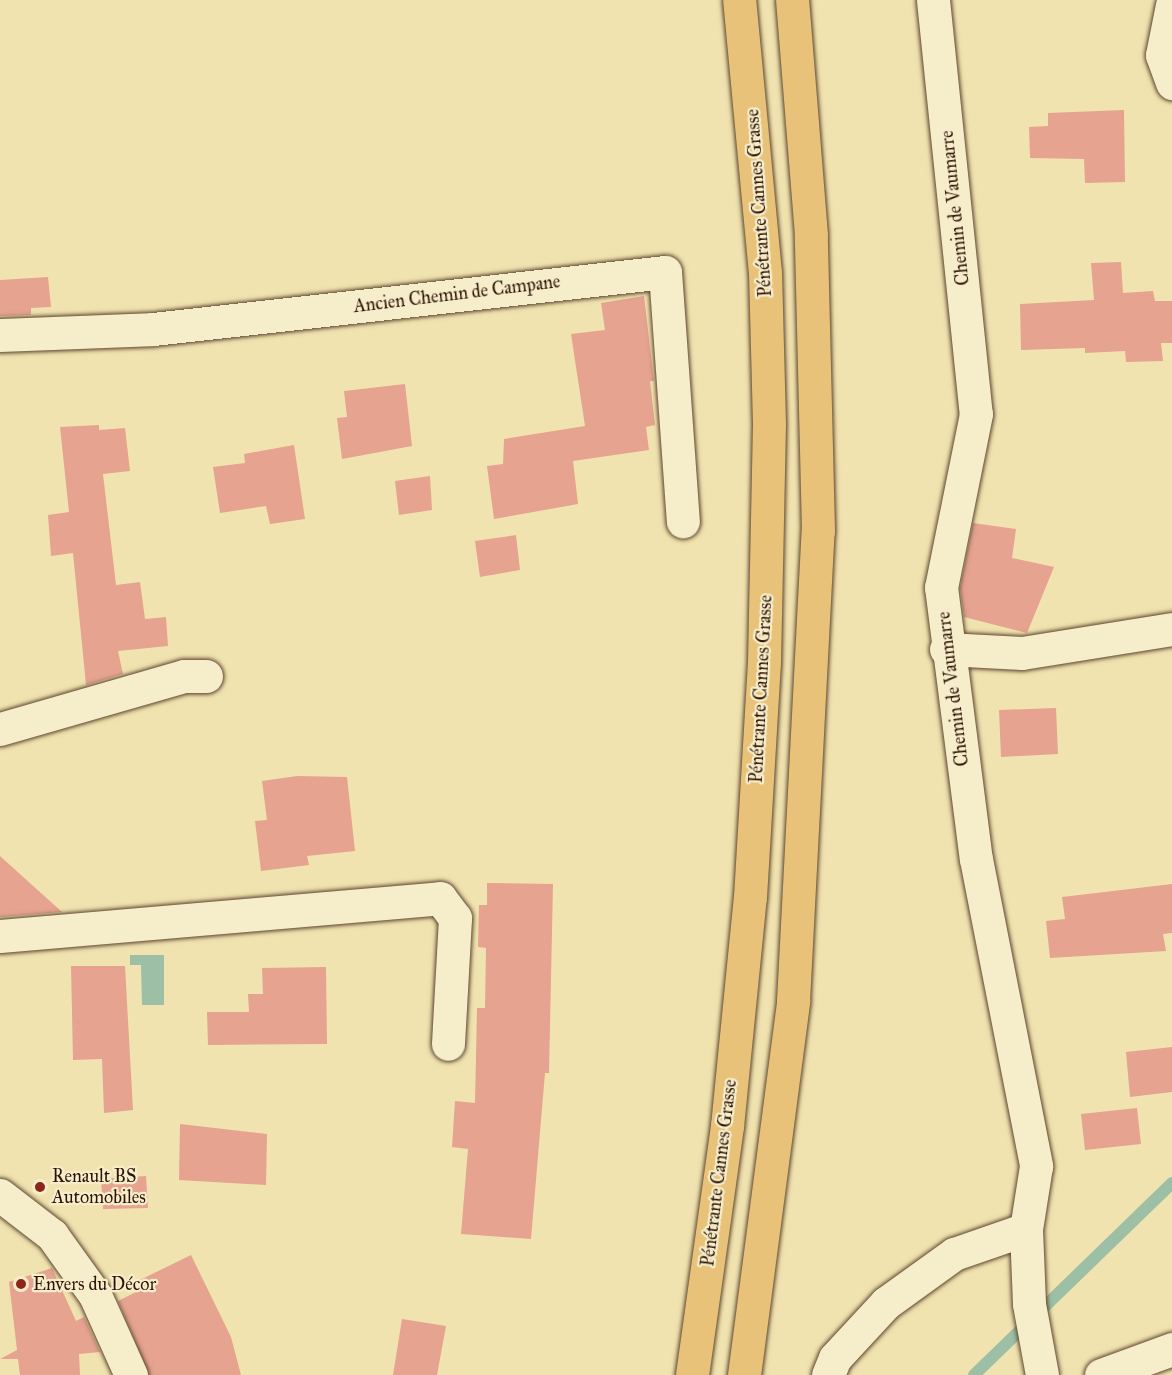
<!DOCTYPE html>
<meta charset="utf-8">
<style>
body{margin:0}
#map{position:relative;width:1172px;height:1375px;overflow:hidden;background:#f1e3af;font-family:"IM FELL Great Primer",serif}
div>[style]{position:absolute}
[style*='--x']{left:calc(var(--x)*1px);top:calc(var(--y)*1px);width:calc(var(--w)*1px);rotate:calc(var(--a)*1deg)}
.water>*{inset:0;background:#9cbfa5}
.stream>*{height:12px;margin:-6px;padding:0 6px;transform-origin:6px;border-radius:6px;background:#9cbfa5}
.building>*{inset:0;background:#e5a390}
.roads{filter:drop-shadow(0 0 2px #5d462f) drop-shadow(0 0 2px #5d462f)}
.minor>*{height:33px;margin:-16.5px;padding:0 16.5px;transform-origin:16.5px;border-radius:16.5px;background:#f6edcb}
.highway>*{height:33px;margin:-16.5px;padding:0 16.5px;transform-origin:16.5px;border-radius:16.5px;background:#e8c278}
.dots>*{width:16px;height:16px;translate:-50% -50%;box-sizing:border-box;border:3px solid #f6edcb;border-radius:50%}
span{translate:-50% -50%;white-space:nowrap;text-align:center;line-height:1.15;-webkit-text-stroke:4.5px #f6edcb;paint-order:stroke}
.street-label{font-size:18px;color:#2c1204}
.poi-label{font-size:18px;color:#2c1204}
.left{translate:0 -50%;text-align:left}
</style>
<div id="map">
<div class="water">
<i style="clip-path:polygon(130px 955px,164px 955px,164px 1005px,142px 1005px,141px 965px,130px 965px)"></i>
</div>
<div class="stream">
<i style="--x:974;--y:1375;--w:276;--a:-44.1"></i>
</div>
<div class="building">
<i style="clip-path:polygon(1124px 110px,1125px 182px,1085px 183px,1084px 159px,1030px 158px,1029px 127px,1048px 126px,1048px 113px)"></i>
<i style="clip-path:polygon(1121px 262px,1123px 293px,1153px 291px,1155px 301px,1172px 301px,1172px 343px,1161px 343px,1163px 361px,1126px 362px,1125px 351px,1085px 353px,1085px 348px,1021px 350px,1020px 304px,1094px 300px,1091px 263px)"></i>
<i style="clip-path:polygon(48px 277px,51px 307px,31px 308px,31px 315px,0 316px,0 280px)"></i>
<i style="clip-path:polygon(644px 296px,654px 381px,650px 381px,655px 425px,646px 427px,649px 450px,573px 461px,578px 504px,494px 519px,487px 466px,503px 464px,504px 439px,585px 426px,571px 334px,605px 330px,601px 303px)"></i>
<i style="clip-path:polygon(405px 384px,412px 446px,342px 459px,337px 418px,347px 417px,344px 391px)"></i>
<i style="clip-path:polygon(99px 425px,99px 430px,125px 428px,130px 471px,103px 474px,116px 585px,140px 582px,145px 619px,166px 617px,168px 646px,118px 651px,123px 674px,86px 685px,73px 553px,51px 556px,48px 515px,69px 512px,60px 427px)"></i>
<i style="clip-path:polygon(294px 445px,305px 519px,270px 524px,266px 506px,220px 513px,213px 467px,245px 463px,244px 454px)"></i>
<i style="clip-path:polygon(430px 476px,432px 510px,399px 515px,395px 481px)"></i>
<i style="clip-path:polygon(973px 523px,1016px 529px,1012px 558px,1054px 567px,1027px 633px,964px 617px,960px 588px)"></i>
<i style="clip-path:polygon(516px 535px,520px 570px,480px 577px,475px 541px)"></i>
<i style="clip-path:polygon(1056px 708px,1058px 754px,1001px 757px,999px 710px)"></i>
<i style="clip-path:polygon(297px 776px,347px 777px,355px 851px,307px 856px,309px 865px,261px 871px,255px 821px,267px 820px,262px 781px)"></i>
<i style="clip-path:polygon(0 856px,62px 912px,0 917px)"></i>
<i style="clip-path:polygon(487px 883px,553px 884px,549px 1073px,545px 1073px,531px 1239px,461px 1234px,468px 1149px,452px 1147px,455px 1101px,475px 1103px,477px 1008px,485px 1008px,486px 948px,478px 947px,479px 905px,487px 905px)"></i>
<i style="clip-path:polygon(1172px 884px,1172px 933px,1163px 934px,1166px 951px,1050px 958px,1046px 921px,1065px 919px,1062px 897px)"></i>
<i style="clip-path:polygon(71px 966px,125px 966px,133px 1110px,104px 1113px,102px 1059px,73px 1060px)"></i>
<i style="clip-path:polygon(326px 967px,327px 1044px,208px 1045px,207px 1012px,249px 1012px,248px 994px,263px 994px,262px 968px)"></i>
<i style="clip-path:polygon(1172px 1047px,1172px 1092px,1130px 1097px,1126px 1052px)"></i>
<i style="clip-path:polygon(1137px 1108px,1141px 1144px,1085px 1150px,1081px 1114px)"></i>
<i style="clip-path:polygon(180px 1124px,267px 1134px,266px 1185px,179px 1180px)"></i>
<i style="clip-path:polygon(146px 1176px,148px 1208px,103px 1209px,101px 1179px)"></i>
<i style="clip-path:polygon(191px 1255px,231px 1337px,241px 1375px,149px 1375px,118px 1301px,144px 1288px,140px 1280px)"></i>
<i style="clip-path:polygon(52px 1268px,76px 1321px,84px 1317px,100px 1352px,79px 1354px,80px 1375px,20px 1375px,18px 1359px,0 1359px,17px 1350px,9px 1282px)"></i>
<i style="clip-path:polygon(402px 1319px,446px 1326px,437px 1375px,393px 1375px)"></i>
</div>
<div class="roads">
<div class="minor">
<i style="--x:933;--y:0;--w:416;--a:84.1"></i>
<i style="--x:976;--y:414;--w:177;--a:101.4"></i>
<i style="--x:941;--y:587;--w:274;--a:82.7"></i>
<i style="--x:976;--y:859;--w:313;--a:78.9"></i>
<i style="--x:1036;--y:1166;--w:64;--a:99"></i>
<i style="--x:1026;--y:1229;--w:75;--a:87.7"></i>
<i style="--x:1029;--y:1304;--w:72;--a:79.6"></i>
<i style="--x:1172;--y:5;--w:51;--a:101.3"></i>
<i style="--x:1162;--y:55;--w:30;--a:70"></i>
<i style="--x:0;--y:335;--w:153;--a:-2.2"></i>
<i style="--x:153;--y:329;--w:515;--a:-6.35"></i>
<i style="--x:665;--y:272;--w:250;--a:85.9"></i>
<i style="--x:946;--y:649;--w:76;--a:3"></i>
<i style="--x:1022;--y:653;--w:152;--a:-9.1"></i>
<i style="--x:0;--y:729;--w:191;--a:-16.1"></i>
<i style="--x:184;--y:676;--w:22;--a:0"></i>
<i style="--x:0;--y:936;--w:442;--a:-4.9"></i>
<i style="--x:440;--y:898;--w:25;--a:53"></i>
<i style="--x:455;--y:918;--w:126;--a:93.2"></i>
<i style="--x:0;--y:1195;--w:66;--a:37.6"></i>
<i style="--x:52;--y:1235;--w:74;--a:54.4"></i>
<i style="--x:95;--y:1295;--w:88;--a:65.8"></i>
<i style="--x:828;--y:1375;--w:18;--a:-68"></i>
<i style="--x:835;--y:1358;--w:75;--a:-47.2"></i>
<i style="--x:886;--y:1303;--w:84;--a:-35.8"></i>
<i style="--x:954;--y:1254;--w:76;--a:-19.1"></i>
<i style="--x:1101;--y:1375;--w:76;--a:-20.1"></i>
</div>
<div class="highway">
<i style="--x:692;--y:1375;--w:251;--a:-82"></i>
<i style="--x:727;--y:1126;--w:230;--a:-84.3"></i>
<i style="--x:750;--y:897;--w:235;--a:-86.6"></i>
<i style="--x:764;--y:662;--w:238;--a:-88.8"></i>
<i style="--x:769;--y:424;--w:151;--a:-91.5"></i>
<i style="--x:765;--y:273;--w:274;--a:-95.4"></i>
<i style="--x:744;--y:1375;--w:377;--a:-82.5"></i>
<i style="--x:793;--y:1001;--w:471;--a:-87"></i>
<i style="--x:818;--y:531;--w:296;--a:-91.4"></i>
<i style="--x:811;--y:235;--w:236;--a:-94.6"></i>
</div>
</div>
<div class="dots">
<i style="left:40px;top:1187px;background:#8f2418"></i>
<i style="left:21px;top:1284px;background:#8f2418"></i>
</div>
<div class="street-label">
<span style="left:759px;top:203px;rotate:-94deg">Pénétrante Cannes Grasse</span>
<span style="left:955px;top:208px;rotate:-96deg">Chemin de Vaumarre</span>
<span style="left:457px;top:294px;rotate:-7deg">Ancien Chemin de Campane</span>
<span style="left:761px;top:689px;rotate:-87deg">Pénétrante Cannes Grasse</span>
<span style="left:953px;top:689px;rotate:-97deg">Chemin de Vaumarre</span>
<span style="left:719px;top:1173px;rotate:-83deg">Pénétrante Cannes Grasse</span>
</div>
<div class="poi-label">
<span class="left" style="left:52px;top:1187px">Renault BS<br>Automobiles</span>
<span class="left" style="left:33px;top:1284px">Envers du Décor</span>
</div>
</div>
